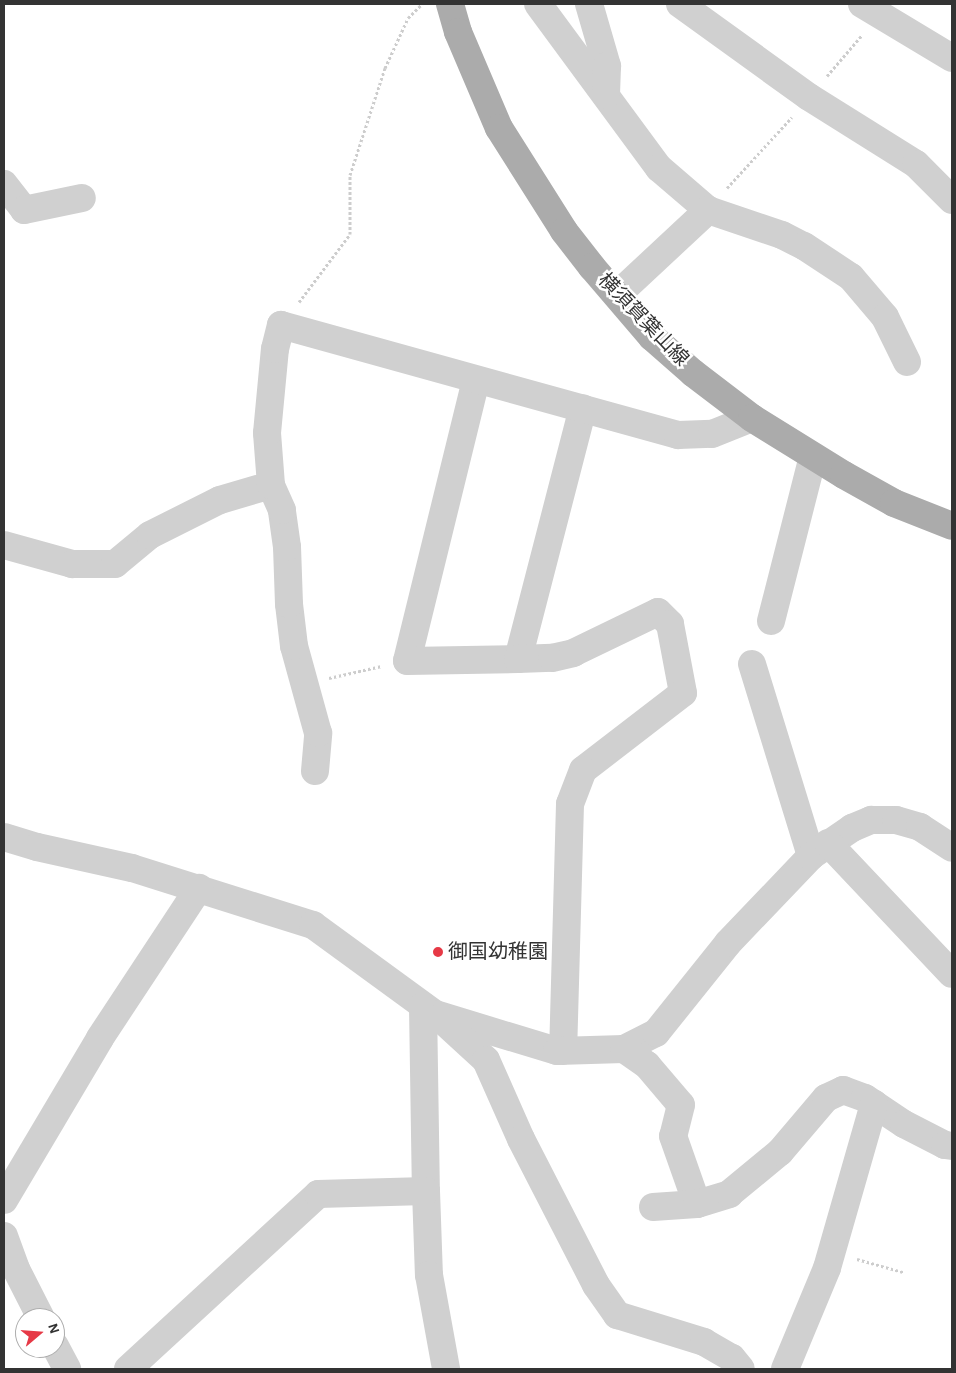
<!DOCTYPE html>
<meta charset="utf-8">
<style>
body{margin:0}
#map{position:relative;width:956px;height:1373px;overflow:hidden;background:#fff;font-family:"Alegreya Sans","Noto Sans JP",sans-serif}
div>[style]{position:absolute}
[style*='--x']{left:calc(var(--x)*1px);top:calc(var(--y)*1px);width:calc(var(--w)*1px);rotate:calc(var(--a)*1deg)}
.path>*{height:3px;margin-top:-1.5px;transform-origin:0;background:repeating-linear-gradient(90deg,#cdcdcd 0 2.5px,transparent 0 5px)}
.minor>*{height:28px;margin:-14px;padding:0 14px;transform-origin:14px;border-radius:14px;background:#d0d0d0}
.major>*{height:28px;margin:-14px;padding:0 14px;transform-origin:14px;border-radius:14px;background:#ababab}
.dots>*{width:14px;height:14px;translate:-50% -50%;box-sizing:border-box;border:2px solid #fff;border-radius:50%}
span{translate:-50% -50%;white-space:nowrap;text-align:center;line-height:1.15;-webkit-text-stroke:5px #fff;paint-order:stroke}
.street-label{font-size:20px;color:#333}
.poi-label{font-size:20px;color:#333}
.left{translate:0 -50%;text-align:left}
.frame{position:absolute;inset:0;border:5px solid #333;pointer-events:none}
.north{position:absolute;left:15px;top:1308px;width:50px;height:50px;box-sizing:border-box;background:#fff;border:1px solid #adadad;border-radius:50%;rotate:72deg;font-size:14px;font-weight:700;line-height:20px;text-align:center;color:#333}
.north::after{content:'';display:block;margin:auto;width:18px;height:22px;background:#e63946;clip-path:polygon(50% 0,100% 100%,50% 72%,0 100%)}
</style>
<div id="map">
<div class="path">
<i style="--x:827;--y:76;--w:54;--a:-49.5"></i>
<i style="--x:727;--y:188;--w:96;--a:-47.5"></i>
<i style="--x:299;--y:302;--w:85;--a:-53.1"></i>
<i style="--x:350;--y:234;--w:59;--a:-90"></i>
<i style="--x:350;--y:175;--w:113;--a:-71.9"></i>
<i style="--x:385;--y:68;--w:55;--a:-65.3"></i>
<i style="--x:408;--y:18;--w:20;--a:-45"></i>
<i style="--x:329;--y:678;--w:54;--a:-12.8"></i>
<i style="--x:857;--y:1259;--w:48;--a:15.8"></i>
</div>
<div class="minor">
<i style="--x:538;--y:4;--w:204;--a:53.6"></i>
<i style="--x:659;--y:168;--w:65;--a:40.6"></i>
<i style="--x:708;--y:210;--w:78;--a:18.7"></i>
<i style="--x:782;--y:235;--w:25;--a:27"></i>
<i style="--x:804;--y:246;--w:56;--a:33.4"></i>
<i style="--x:851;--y:277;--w:52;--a:49.6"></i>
<i style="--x:885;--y:317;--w:50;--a:63.9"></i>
<i style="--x:589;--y:4;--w:65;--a:73.8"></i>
<i style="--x:607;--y:66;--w:29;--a:92"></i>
<i style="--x:680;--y:4;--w:159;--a:35.8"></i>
<i style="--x:809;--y:97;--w:126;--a:32.1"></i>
<i style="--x:916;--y:164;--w:51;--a:45"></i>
<i style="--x:862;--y:4;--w:105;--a:31"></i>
<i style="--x:4;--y:184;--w:33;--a:52"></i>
<i style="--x:24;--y:210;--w:59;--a:-11.7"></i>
<i style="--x:617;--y:295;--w:125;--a:-43"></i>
<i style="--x:476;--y:380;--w:289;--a:103.8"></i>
<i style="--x:407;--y:661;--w:111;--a:-1"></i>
<i style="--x:518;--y:659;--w:259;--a:-75.5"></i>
<i style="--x:4;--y:545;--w:71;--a:15.6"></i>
<i style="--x:72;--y:564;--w:43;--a:0"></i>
<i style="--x:115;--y:564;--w:45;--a:-39.6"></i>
<i style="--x:150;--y:535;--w:78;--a:-26.6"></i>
<i style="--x:220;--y:500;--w:53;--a:-16.4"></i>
<i style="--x:771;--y:621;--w:170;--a:-75.7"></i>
<i style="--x:518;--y:659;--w:34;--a:-2"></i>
<i style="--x:552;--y:658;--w:22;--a:-13"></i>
<i style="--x:573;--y:653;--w:94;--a:-25.8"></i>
<i style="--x:658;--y:612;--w:17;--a:45"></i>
<i style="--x:670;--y:624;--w:70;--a:79.3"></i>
<i style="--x:683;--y:693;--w:126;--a:142.4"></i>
<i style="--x:583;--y:770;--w:36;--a:111"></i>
<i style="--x:570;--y:804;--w:247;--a:91.6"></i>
<i style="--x:752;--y:664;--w:201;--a:72.9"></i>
<i style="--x:315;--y:771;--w:38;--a:-85"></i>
<i style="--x:318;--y:733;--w:90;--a:-105.4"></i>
<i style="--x:294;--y:646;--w:42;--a:-96.8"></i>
<i style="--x:289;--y:604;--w:57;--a:-92"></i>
<i style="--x:287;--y:547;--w:37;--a:-98"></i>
<i style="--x:282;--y:510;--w:27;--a:-114"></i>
<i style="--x:271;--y:485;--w:52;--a:-94.4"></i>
<i style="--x:267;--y:433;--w:84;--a:-84.6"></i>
<i style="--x:275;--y:349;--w:25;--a:-76"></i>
<i style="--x:281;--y:325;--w:412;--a:15.5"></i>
<i style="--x:678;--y:435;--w:34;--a:-2"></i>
<i style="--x:712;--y:434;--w:43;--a:-21.8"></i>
<i style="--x:4;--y:837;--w:34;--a:17"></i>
<i style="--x:37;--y:847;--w:97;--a:12.5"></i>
<i style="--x:132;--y:868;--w:190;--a:17.5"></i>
<i style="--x:313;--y:925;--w:151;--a:36.1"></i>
<i style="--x:435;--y:1014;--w:127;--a:16.9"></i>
<i style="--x:557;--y:1051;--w:67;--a:-1.7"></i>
<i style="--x:624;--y:1049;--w:36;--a:-27"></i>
<i style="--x:656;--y:1033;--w:115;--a:-51.3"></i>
<i style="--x:728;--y:943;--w:120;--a:-46.3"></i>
<i style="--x:811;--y:856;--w:50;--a:-34.3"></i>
<i style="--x:852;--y:828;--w:21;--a:-23"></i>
<i style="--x:871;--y:820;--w:25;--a:0"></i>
<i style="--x:896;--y:820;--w:25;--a:16"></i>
<i style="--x:920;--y:827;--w:38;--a:33"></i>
<i style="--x:828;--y:843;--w:180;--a:46.6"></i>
<i style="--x:423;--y:1006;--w:185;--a:89.1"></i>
<i style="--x:426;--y:1191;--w:84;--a:88"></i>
<i style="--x:429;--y:1275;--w:96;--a:79.7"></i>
<i style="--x:440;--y:1018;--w:62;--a:42.4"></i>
<i style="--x:486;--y:1060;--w:86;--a:66.1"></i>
<i style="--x:521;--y:1139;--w:164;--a:62.8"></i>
<i style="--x:596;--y:1285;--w:37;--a:55"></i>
<i style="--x:617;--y:1315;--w:91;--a:17.2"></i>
<i style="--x:704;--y:1342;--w:32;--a:30"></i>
<i style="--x:732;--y:1358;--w:14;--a:51"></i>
<i style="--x:624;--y:1049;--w:28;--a:35"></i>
<i style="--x:647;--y:1065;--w:52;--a:49.6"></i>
<i style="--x:681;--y:1105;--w:32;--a:104"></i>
<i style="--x:673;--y:1136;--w:72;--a:70.6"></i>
<i style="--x:4;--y:1200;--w:188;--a:-59.3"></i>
<i style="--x:100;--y:1038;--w:180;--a:-56.6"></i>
<i style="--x:653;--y:1207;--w:44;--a:-3.9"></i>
<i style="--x:697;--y:1204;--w:34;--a:-17"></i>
<i style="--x:729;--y:1194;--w:66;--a:-39.5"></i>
<i style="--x:780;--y:1152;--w:71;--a:-49.6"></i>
<i style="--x:826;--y:1098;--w:19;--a:-25"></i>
<i style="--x:843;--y:1090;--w:23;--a:20"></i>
<i style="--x:865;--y:1098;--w:47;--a:33.7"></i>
<i style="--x:904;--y:1124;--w:46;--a:27.1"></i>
<i style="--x:945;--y:1145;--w:7;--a:8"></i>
<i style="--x:4;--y:1236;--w:35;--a:70"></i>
<i style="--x:16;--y:1269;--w:55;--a:63"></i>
<i style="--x:55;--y:1346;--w:26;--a:62"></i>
<i style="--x:128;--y:1369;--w:258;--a:-42.6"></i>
<i style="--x:318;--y:1194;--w:108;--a:-1.6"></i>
<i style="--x:785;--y:1369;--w:109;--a:-67.4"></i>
<i style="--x:827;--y:1268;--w:171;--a:-74"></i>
</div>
<div class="major">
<i style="--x:450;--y:4;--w:29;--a:74"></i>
<i style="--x:458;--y:32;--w:104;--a:66.9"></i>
<i style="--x:499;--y:128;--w:122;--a:57.7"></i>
<i style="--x:564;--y:231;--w:46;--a:52.1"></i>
<i style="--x:592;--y:267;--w:92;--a:49.4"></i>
<i style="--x:652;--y:337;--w:55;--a:41.3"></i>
<i style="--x:693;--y:373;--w:74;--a:37.3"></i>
<i style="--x:752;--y:418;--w:108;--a:31.8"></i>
<i style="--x:844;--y:475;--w:57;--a:29.2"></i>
<i style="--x:894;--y:503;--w:62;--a:21.6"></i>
</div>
<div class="dots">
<i style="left:438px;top:952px;background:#e63946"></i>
</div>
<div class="street-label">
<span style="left:643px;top:320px;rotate:46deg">横須賀葉山線</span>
</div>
<div class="poi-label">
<span class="left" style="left:448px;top:952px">御国幼稚園</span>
</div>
<div class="frame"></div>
<div class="north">N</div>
</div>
